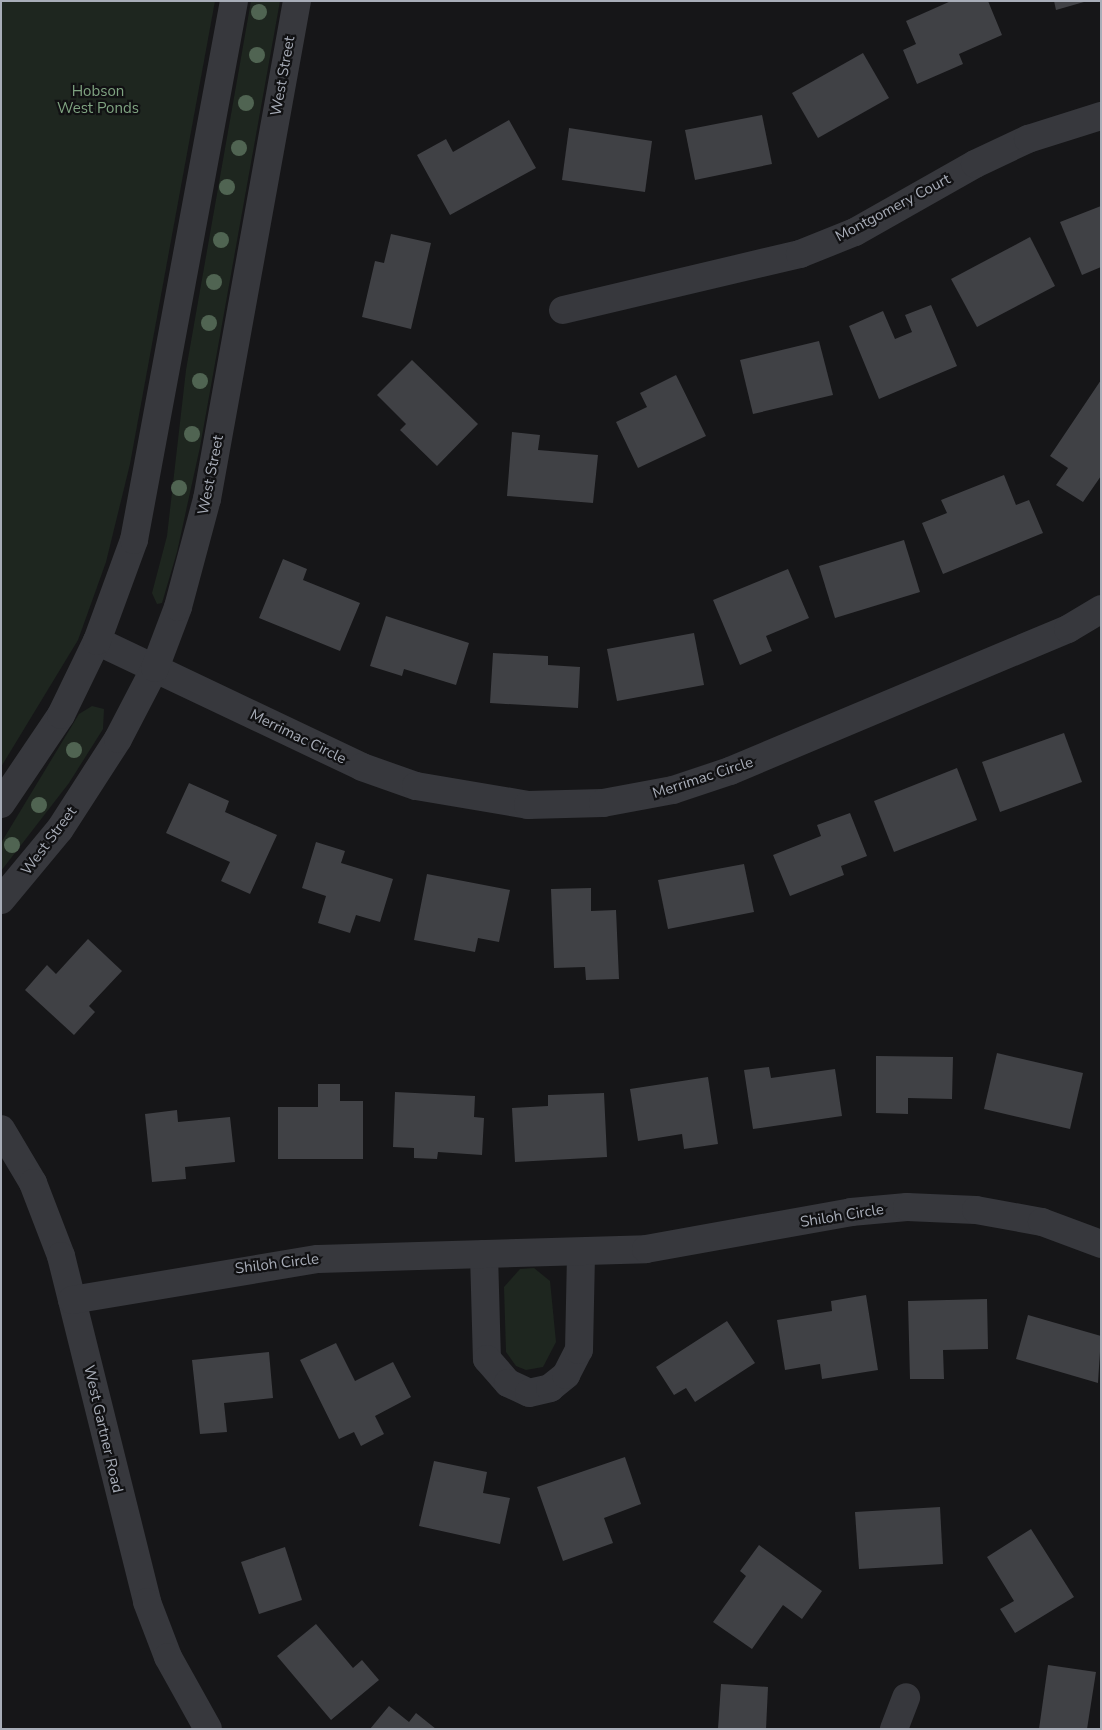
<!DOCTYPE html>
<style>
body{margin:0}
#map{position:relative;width:1102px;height:1730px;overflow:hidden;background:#161618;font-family:"Nunito Sans",sans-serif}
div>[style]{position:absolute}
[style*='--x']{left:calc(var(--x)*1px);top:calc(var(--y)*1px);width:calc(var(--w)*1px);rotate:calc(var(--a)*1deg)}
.green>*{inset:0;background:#1e261f}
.building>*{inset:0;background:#404145}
.minor>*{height:28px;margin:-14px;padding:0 14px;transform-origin:14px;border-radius:14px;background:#37383d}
.trees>*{width:16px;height:16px;margin:-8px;border-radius:50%;background:#506452}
span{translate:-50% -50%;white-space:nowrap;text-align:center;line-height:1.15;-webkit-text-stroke:4.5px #111113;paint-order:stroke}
.street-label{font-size:15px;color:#a8adb8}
.park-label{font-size:15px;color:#7fa381}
.frame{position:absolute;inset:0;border:2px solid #a8adb8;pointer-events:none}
</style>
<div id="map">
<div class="green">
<i style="clip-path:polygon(1px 1px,215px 1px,130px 464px,106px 562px,78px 640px,1px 767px)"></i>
<i style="clip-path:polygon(251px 1px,280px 1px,200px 447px,177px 552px,162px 603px,157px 604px,152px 593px,167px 536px,186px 370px)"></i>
<i style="clip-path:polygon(92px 706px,104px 709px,103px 729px,69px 783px,1px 871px,1px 843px,79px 714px)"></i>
<i style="clip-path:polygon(534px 1268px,550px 1281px,556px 1342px,543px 1367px,526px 1370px,516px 1366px,506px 1352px,504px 1287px,520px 1269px)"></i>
</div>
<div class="building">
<i style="clip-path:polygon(951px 1px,988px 1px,1002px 35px,959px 54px,963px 64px,917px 84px,903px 50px,916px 44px,906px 21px)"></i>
<i style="clip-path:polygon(1054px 1px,1084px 1px,1084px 2px,1056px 10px)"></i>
<i style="clip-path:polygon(863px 53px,889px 98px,818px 138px,792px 93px)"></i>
<i style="clip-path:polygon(762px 115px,772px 164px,695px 180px,685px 130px)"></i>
<i style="clip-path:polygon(509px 120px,536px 168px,450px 215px,417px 155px,446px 139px,453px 152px)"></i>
<i style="clip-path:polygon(569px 128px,652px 141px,645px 192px,562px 180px)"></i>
<i style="clip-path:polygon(1101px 206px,1101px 267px,1082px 275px,1060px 222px)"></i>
<i style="clip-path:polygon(391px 234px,431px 243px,411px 329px,362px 317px,375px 261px,384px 263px)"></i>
<i style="clip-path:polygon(1030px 237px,1055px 286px,977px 327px,951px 279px)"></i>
<i style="clip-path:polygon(931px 305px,957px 366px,879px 399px,849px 326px,883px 311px,895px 339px,912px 332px,905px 315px)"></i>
<i style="clip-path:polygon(819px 341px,833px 395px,753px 414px,740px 360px)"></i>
<i style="clip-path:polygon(412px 360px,478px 424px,437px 466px,400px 430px,406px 424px,377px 395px)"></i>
<i style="clip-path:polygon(676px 375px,706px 436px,638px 468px,616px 422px,647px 407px,640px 393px)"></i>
<i style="clip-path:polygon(1101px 380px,1101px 476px,1083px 502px,1056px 485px,1068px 468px,1050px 456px)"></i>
<i style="clip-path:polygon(512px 432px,540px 435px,538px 450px,598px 455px,593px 503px,507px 496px)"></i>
<i style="clip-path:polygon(1004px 475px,1016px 505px,1029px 500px,1043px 533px,943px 574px,922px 523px,947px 513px,941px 500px)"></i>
<i style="clip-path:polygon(904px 540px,920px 592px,835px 618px,819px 566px)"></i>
<i style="clip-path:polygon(283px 559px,307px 569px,303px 580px,360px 603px,340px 651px,259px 618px)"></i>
<i style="clip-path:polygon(788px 569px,809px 618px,766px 636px,772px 651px,740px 665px,713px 600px)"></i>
<i style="clip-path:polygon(386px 616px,469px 643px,456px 685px,404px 669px,402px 676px,370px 666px)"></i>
<i style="clip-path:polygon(694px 633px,704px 685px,617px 701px,607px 649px)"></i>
<i style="clip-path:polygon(493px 653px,548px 656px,548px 665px,580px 667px,578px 708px,490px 703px)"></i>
<i style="clip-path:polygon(1064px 733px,1082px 782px,1000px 812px,982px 762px)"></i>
<i style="clip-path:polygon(957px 768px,977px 820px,894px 852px,874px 801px)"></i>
<i style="clip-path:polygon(189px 783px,229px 801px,225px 812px,277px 835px,250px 894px,221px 881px,230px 862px,166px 833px)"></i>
<i style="clip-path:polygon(850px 813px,867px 856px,841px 866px,844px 875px,790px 896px,773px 855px,821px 836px,817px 825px)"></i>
<i style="clip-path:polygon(316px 842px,345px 851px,341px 863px,393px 879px,380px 922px,356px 915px,350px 933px,318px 923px,326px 896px,302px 888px)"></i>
<i style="clip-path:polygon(744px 864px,754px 912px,668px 929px,658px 880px)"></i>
<i style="clip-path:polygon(427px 874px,510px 890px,499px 942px,478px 938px,475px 952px,414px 940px)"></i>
<i style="clip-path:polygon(591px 888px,591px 911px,616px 910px,619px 979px,586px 980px,585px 967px,554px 968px,551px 889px)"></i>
<i style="clip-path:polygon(88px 939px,122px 971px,89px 1006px,95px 1012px,74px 1035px,25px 990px,47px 965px,56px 974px)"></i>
<i style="clip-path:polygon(997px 1053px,1083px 1073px,1070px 1129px,984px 1109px)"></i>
<i style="clip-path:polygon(876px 1056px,953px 1057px,952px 1099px,908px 1098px,908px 1114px,876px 1113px)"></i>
<i style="clip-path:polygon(769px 1067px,771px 1078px,835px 1069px,842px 1116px,753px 1129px,744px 1070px)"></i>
<i style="clip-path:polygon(708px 1077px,718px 1144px,684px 1149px,682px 1134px,638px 1141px,630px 1089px)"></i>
<i style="clip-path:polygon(318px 1084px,340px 1084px,340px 1101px,363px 1101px,363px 1159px,278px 1159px,278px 1107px,318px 1107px)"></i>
<i style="clip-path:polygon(395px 1092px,475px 1096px,474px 1117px,484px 1118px,482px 1155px,438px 1152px,437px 1159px,414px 1158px,414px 1148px,393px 1147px)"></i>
<i style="clip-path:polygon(604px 1093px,607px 1157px,515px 1162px,512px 1108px,548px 1106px,548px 1095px)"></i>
<i style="clip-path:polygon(177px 1110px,178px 1122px,230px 1117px,235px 1162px,185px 1167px,186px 1179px,152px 1182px,145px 1114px)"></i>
<i style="clip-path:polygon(866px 1295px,878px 1370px,822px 1379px,820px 1364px,785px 1370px,777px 1320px,832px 1311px,831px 1301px)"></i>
<i style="clip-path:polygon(987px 1299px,988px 1349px,943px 1350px,944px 1379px,910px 1379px,908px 1301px)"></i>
<i style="clip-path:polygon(1028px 1315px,1101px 1336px,1098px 1383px,1016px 1359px)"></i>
<i style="clip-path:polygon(727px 1321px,755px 1363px,695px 1402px,686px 1388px,674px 1395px,656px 1367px)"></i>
<i style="clip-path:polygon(336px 1343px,355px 1381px,393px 1362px,411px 1397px,375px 1416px,384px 1434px,361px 1446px,354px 1432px,339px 1439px,300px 1360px)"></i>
<i style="clip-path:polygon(269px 1352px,273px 1398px,224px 1403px,227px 1432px,200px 1434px,192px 1360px)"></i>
<i style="clip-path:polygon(625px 1457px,641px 1504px,604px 1518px,613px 1543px,563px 1561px,537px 1487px)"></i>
<i style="clip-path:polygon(434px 1461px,487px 1472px,483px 1493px,510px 1498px,500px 1544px,419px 1526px)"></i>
<i style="clip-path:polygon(940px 1507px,943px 1564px,859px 1569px,855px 1512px)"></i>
<i style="clip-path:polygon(1031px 1529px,1074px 1597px,1015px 1633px,1000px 1609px,1014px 1601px,987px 1557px)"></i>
<i style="clip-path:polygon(759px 1545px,822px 1591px,802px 1619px,783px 1605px,752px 1649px,713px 1622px,746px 1576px,740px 1571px)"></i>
<i style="clip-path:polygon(285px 1547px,302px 1600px,259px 1614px,241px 1562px)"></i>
<i style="clip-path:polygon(316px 1624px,353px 1668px,362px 1660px,379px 1680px,331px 1720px,277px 1656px)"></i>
<i style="clip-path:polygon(1048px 1665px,1096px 1672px,1087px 1729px,1039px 1729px)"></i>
<i style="clip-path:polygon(721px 1684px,768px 1687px,766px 1729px,718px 1729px)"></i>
<i style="clip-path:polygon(389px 1706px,409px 1722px,416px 1713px,436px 1729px,370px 1729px)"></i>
</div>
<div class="minor">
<i style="--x:563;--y:310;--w:244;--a:-13.3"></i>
<i style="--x:800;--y:254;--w:59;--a:-21.8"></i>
<i style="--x:855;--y:232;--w:138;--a:-29.5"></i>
<i style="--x:975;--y:164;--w:59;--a:-25.3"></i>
<i style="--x:1028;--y:139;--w:77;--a:-17.5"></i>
<i style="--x:97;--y:641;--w:293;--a:25.4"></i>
<i style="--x:362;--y:767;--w:57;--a:19.4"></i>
<i style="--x:416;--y:786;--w:114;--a:9.6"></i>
<i style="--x:528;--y:805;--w:75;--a:-1.5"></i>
<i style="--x:603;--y:803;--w:71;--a:-10.5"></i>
<i style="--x:673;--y:790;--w:60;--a:-18.4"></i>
<i style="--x:730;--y:771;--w:367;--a:-22.8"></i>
<i style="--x:1068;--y:629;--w:39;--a:-31"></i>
<i style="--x:1;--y:804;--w:107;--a:-56"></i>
<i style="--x:61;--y:715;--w:82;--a:-64.1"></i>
<i style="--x:97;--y:641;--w:108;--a:-69.9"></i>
<i style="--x:134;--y:540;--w:548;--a:-79.49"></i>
<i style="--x:1;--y:900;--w:92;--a:-50.3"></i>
<i style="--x:60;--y:829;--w:107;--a:-57.2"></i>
<i style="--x:118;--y:739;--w:80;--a:-62.5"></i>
<i style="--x:155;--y:668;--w:65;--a:-69.3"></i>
<i style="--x:178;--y:607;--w:112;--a:-75"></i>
<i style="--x:207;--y:499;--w:506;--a:-79.76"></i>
<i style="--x:1;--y:1129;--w:63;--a:59.3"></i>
<i style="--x:33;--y:1183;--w:78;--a:69"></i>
<i style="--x:61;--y:1256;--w:357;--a:76"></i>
<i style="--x:147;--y:1602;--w:59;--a:69.1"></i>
<i style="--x:168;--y:1657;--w:82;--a:60.9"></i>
<i style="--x:484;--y:1254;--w:105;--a:88.4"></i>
<i style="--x:487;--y:1359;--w:32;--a:49"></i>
<i style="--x:508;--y:1383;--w:23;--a:25"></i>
<i style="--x:529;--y:1393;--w:22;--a:-13"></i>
<i style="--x:550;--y:1388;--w:21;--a:-39"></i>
<i style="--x:566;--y:1375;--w:28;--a:-63"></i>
<i style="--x:579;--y:1350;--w:97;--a:-88.8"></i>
<i style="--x:72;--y:1300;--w:249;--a:-9.5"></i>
<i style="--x:318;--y:1259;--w:328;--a:-1.7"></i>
<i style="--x:646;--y:1249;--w:208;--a:-10.2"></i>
<i style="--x:851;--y:1212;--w:56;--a:-5.1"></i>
<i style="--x:907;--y:1207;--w:69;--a:2.5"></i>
<i style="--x:976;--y:1210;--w:67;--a:10.3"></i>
<i style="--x:1042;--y:1222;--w:63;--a:20.4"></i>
<i style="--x:894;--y:1729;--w:34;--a:-69"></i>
</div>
<div class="trees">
<i style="left:259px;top:12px"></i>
<i style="left:257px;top:55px"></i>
<i style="left:246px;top:103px"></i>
<i style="left:239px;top:148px"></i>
<i style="left:227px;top:187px"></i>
<i style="left:221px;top:240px"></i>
<i style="left:214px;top:282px"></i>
<i style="left:209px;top:323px"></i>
<i style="left:200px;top:381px"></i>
<i style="left:192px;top:434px"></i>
<i style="left:179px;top:488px"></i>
<i style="left:74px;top:750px"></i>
<i style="left:39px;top:805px"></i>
<i style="left:12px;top:845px"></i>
</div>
<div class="street-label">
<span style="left:283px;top:76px;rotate:-80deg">West Street</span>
<span style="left:893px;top:208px;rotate:-28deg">Montgomery Court</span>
<span style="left:211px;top:475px;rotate:-79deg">West Street</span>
<span style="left:298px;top:737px;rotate:26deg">Merrimac Circle</span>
<span style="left:703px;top:778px;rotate:-18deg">Merrimac Circle</span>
<span style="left:49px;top:841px;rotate:-53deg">West Street</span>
<span style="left:842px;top:1216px;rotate:-9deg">Shiloh Circle</span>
<span style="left:277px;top:1264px;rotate:-7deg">Shiloh Circle</span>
<span style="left:103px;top:1429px;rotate:77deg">West Gartner Road</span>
</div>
<div class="park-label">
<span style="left:98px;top:100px">Hobson<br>West Ponds</span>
</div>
<div class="frame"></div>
</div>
